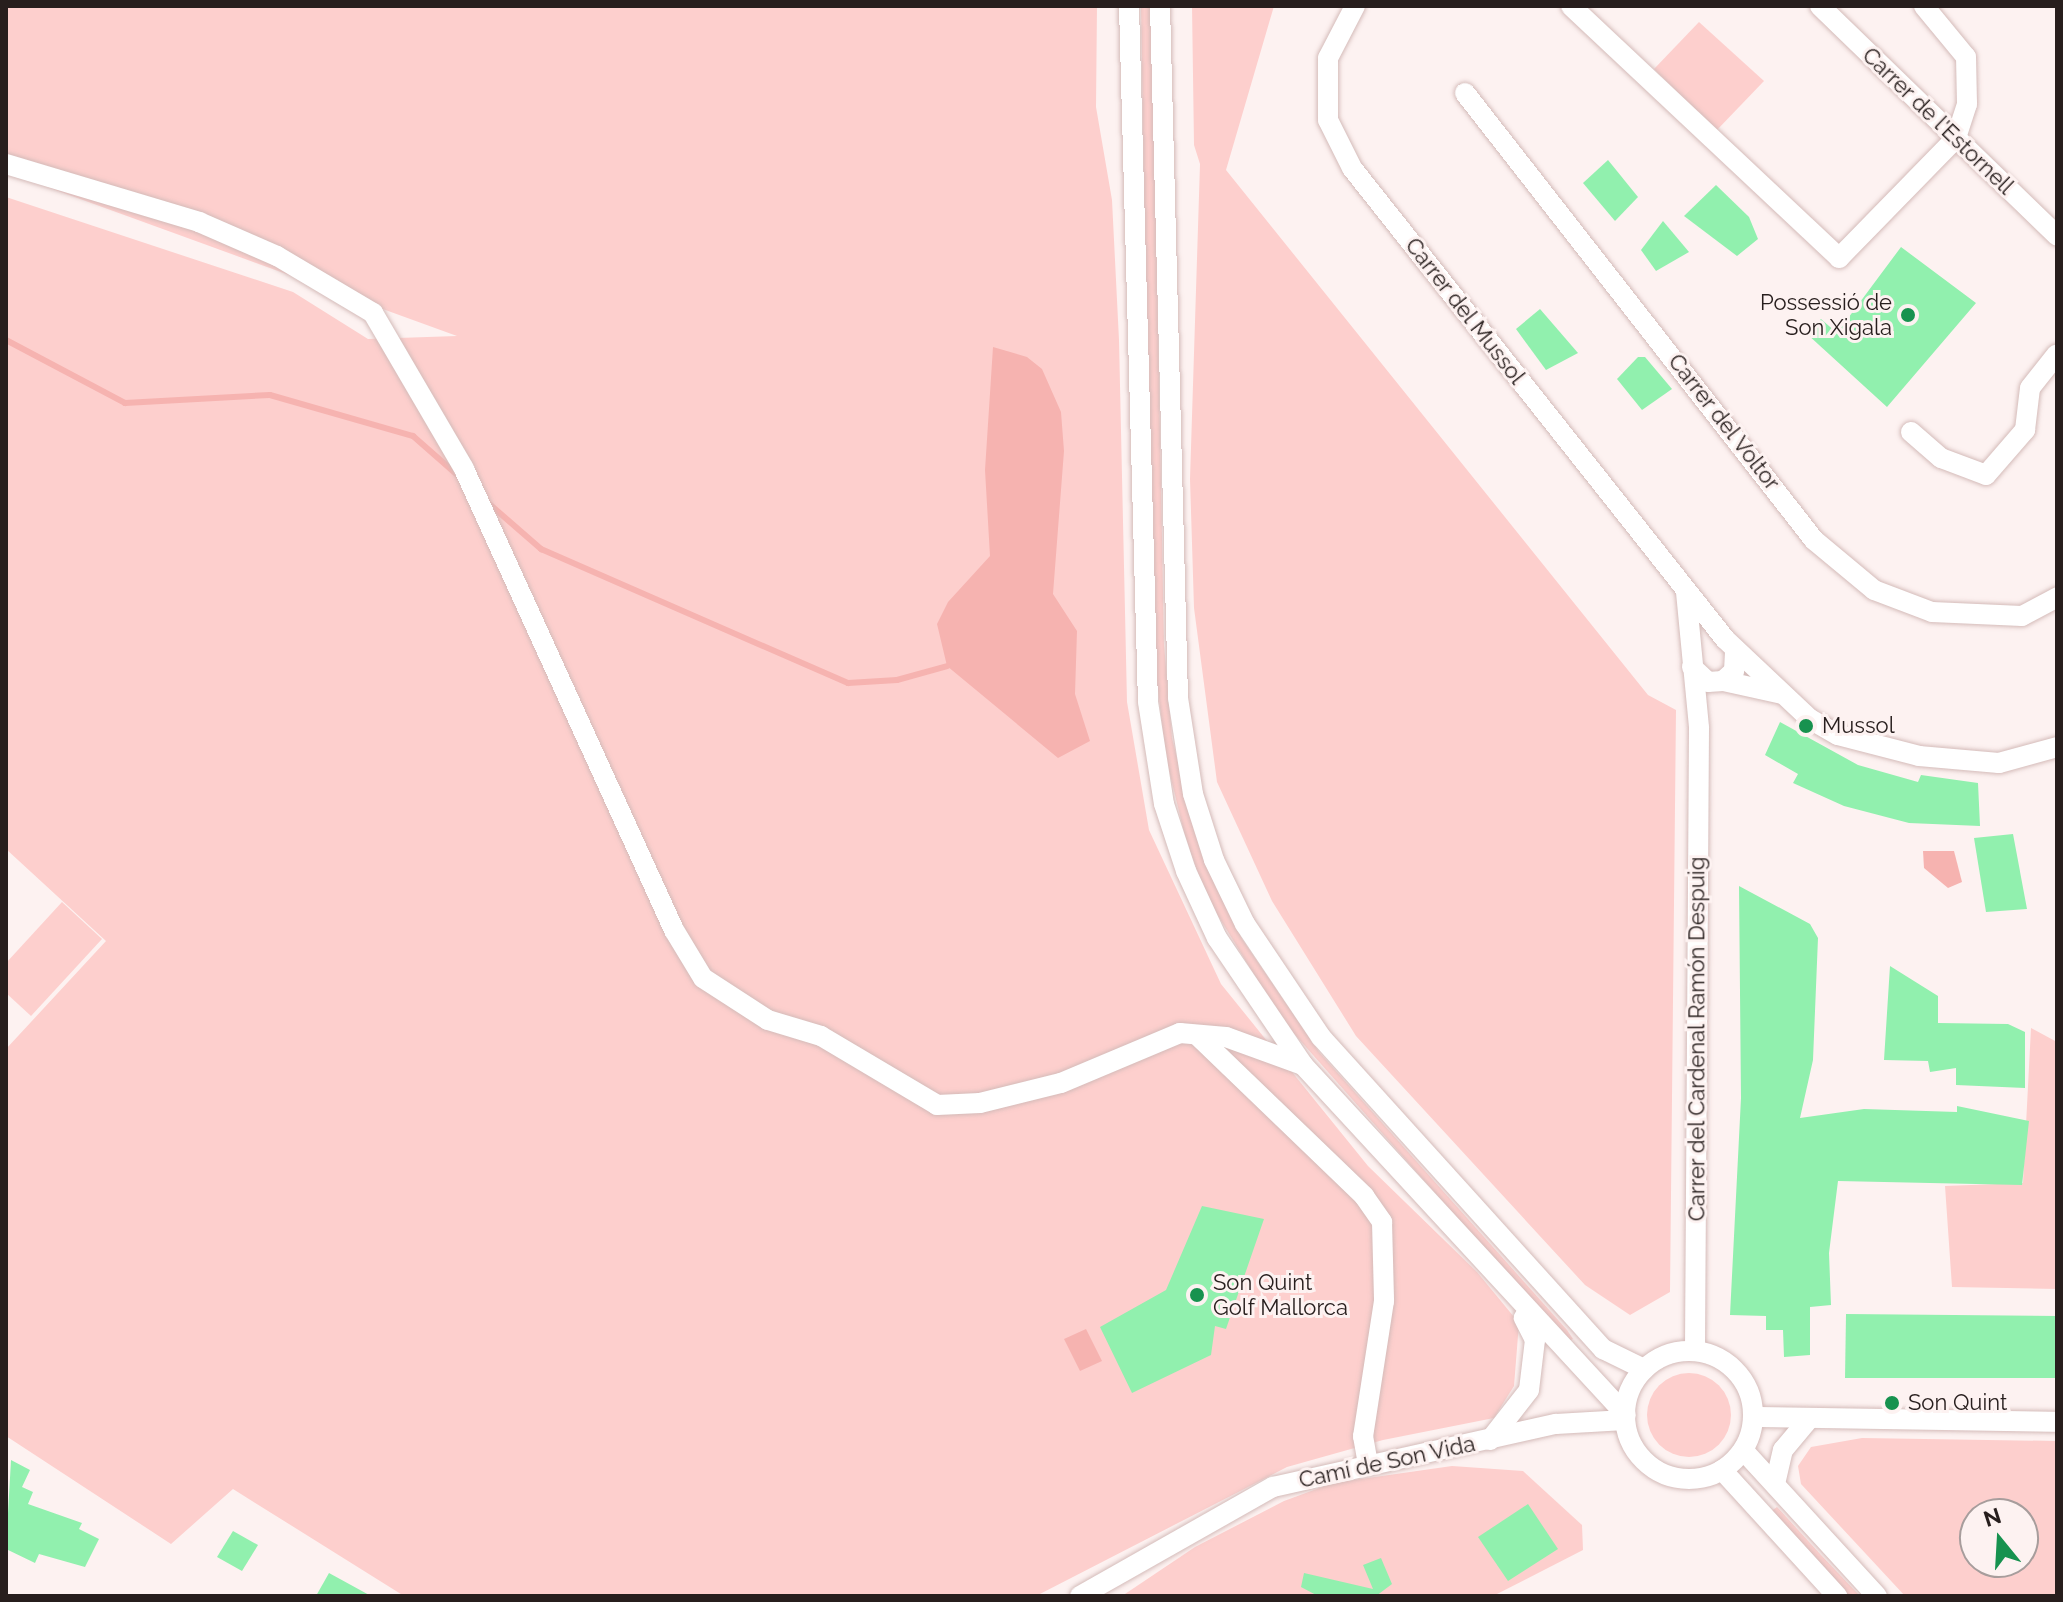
<!DOCTYPE html>
<meta charset="utf-8">
<style>
body{margin:0}
#map{position:relative;width:2063px;height:1602px;overflow:hidden;background:#fdf2f1;font-family:Raleway,sans-serif}
div>[style]{position:absolute}
[style*='--x']{left:calc(var(--x)*1px);top:calc(var(--y)*1px);width:calc(var(--w)*1px);rotate:calc(var(--a)*1deg)}
.green>*{inset:0;background:#fdcfcd}
.round{border-radius:50%}
.water>*{inset:0;background:#f6b3b0}
.stream>*{height:6px;margin:-3px;padding:0 3px;transform-origin:3px;border-radius:3px;background:#f6b3b0}
.building>*{inset:0;background:#91f0ae}
.roads{filter:drop-shadow(0 0 2px #d4bbb9) drop-shadow(0 0 2px #d4bbb9)}
.minor>*{height:20px;margin:-10px;padding:0 10px;transform-origin:10px;border-radius:10px;background:#fff}
.minor>.ring{margin:-10px;padding:0;box-sizing:content-box;background:none;border:20px solid #fff;border-radius:50%}
.dots>*{width:22px;height:22px;translate:-50% -50%;box-sizing:border-box;border:4px solid #fdf2f1;border-radius:50%}
span{translate:-50% -50%;white-space:nowrap;text-align:center;line-height:1.15;-webkit-text-stroke:6px #fdf2f1;paint-order:stroke}
.street-label{font-size:22px;color:#271e1d}
.poi-label{font-size:22px;color:#271e1d}
.right{translate:-100% -50%;text-align:right}
.left{translate:0 -50%;text-align:left}
.frame{position:absolute;inset:0;border:8px solid #271e1d;pointer-events:none}
.north{position:absolute;left:1959px;top:1498px;width:80px;height:80px;box-sizing:border-box;background:#fdf2f1;border:2px solid #a79d9c;border-radius:50%;rotate:342deg;font-size:22px;font-weight:700;line-height:32px;text-align:center;color:#271e1d}
.north::after{content:'';display:block;margin:auto;width:28px;height:36px;background:#17924f;clip-path:polygon(50% 0,100% 100%,50% 72%,0 100%)}
</style>
<div id="map">
<div class="green">
<i style="clip-path:polygon(6px 6px,1097px 6px,1096px 107px,1112px 200px,1119px 340px,1127px 702px,1149px 830px,1221px 984px,1368px 1166px,1477px 1272px,1519px 1323px,1514px 1386px,1494px 1418px,1383px 1440px,1287px 1467px,1036px 1596px,404px 1596px,233px 1489px,171px 1544px,6px 1436px,6px 1049px,106px 941px,6px 849px,6px 197px,293px 292px,368px 339px,457px 336px,6px 172px)"></i>
<i style="clip-path:polygon(1141px 6px,1152px 6px,1164px 644px,1172px 738px,1195px 832px,1242px 939px,1319px 1052px,1567px 1330px,1573px 1339px,1567px 1342px,1282px 1020px,1206px 896px,1185px 836px,1166px 758px,1151px 629px)"></i>
<i style="clip-path:polygon(1192px 6px,1274px 6px,1226px 170px,1648px 695px,1676px 710px,1670px 1292px,1630px 1315px,1585px 1285px,1356px 1036px,1272px 901px,1217px 782px,1194px 608px,1190px 479px,1200px 164px,1194px 145px)"></i>
<i style="clip-path:polygon(1699px 22px,1764px 81px,1716px 131px,1654px 69px)"></i>
<i style="clip-path:polygon(62px 902px,102px 939px,31px 1016px,6px 993px,6px 963px)"></i>
<i style="clip-path:polygon(2031px 1028px,2057px 1042px,2057px 1289px,1952px 1287px,1945px 1186px,2023px 1183px)"></i>
<i class="round" style="left:1647px;top:1373px;width:84px;height:84px"></i>
<i style="clip-path:polygon(evenodd,1862px 1438px,2057px 1441px,2057px 1596px,1905px 1596px,1801px 1484px,1798px 1466px,1811px 1447px,1862px 1438px,1975px 1514px,2023px 1514px,2023px 1562px,1975px 1562px,1975px 1514px)"></i>
<i style="clip-path:polygon(1452px 1466px,1523px 1471px,1582px 1525px,1583px 1550px,1493px 1596px,1122px 1596px,1195px 1547px,1284px 1501px,1333px 1483px)"></i>
<i style="clip-path:polygon(1777px 1507px,1821px 1555px,1860px 1596px,1848px 1596px,1770px 1512px)"></i>
</div>
<div class="water">
<i style="clip-path:polygon(993px 347px,1027px 357px,1042px 369px,1061px 412px,1064px 451px,1053px 594px,1077px 631px,1075px 694px,1090px 741px,1058px 758px,947px 666px,937px 624px,948px 602px,990px 556px,985px 470px)"></i>
<i style="clip-path:polygon(1923px 851px,1954px 851px,1962px 882px,1948px 888px,1924px 868px)"></i>
<i style="clip-path:polygon(1086px 1329px,1102px 1361px,1080px 1371px,1064px 1339px)"></i>
</div>
<div class="stream">
<i style="--x:6;--y:340;--w:135;--a:27.9"></i>
<i style="--x:125;--y:403;--w:145;--a:-3.2"></i>
<i style="--x:270;--y:395;--w:149;--a:16"></i>
<i style="--x:413;--y:436;--w:64;--a:41.2"></i>
<i style="--x:487;--y:502;--w:72;--a:41"></i>
<i style="--x:541;--y:549;--w:335;--a:23.6"></i>
<i style="--x:848;--y:683;--w:49;--a:-3.5"></i>
<i style="--x:897;--y:680;--w:52;--a:-15.6"></i>
</div>
<div class="building">
<i style="clip-path:polygon(1608px 160px,1638px 197px,1615px 221px,1583px 183px)"></i>
<i style="clip-path:polygon(1716px 185px,1749px 217px,1758px 239px,1737px 256px,1684px 216px)"></i>
<i style="clip-path:polygon(1663px 221px,1689px 252px,1656px 271px,1641px 250px)"></i>
<i style="clip-path:polygon(1901px 247px,1976px 303px,1887px 407px,1807px 334px,1821px 319px,1837px 333px)"></i>
<i style="clip-path:polygon(1540px 309px,1578px 353px,1546px 370px,1516px 329px)"></i>
<i style="clip-path:polygon(1638px 357px,1645px 357px,1672px 389px,1642px 410px,1617px 379px)"></i>
<i style="clip-path:polygon(1780px 722px,1858px 765px,1918px 782px,1921px 775px,1978px 783px,1980px 826px,1909px 823px,1844px 806px,1793px 783px,1798px 774px,1765px 755px)"></i>
<i style="clip-path:polygon(2013px 834px,2027px 909px,1986px 912px,1974px 838px)"></i>
<i style="clip-path:polygon(1739px 886px,1810px 924px,1818px 938px,1813px 1060px,1800px 1118px,1864px 1109px,1957px 1112px,1957px 1106px,2029px 1121px,2022px 1185px,1838px 1181px,1829px 1253px,1831px 1305px,1810px 1307px,1810px 1355px,1784px 1357px,1783px 1330px,1766px 1330px,1766px 1316px,1730px 1315px,1741px 1098px)"></i>
<i style="clip-path:polygon(1890px 966px,1938px 996px,1938px 1023px,2008px 1024px,2025px 1032px,2025px 1088px,1956px 1085px,1956px 1068px,1930px 1072px,1928px 1061px,1884px 1060px)"></i>
<i style="clip-path:polygon(1202px 1206px,1264px 1219px,1226px 1329px,1215px 1326px,1211px 1355px,1132px 1393px,1100px 1327px,1166px 1290px)"></i>
<i style="clip-path:polygon(1846px 1314px,2057px 1316px,2057px 1378px,1845px 1378px)"></i>
<i style="clip-path:polygon(11px 1460px,30px 1470px,22px 1487px,33px 1492px,28px 1504px,82px 1523px,79px 1529px,99px 1539px,85px 1567px,39px 1554px,35px 1563px,6px 1549px)"></i>
<i style="clip-path:polygon(1528px 1504px,1558px 1549px,1508px 1581px,1478px 1537px)"></i>
<i style="clip-path:polygon(233px 1531px,258px 1545px,242px 1571px,217px 1557px)"></i>
<i style="clip-path:polygon(1381px 1558px,1392px 1584px,1376px 1596px,1318px 1596px,1301px 1587px,1304px 1573px,1373px 1589px,1363px 1565px)"></i>
<i style="clip-path:polygon(329px 1573px,371px 1596px,316px 1596px)"></i>
</div>
<div class="roads">
<div class="minor">
<i style="--x:1129;--y:6;--w:696;--a:88.44"></i>
<i style="--x:1148;--y:702;--w:103;--a:81.1"></i>
<i style="--x:1164;--y:804;--w:71;--a:71.8"></i>
<i style="--x:1186;--y:871;--w:74;--a:65.2"></i>
<i style="--x:1217;--y:938;--w:153;--a:55.9"></i>
<i style="--x:1303;--y:1065;--w:476;--a:47.3"></i>
<i style="--x:1160;--y:6;--w:692;--a:88.51"></i>
<i style="--x:1178;--y:698;--w:97;--a:81.1"></i>
<i style="--x:1193;--y:794;--w:69;--a:72.3"></i>
<i style="--x:1214;--y:860;--w:71;--a:64.2"></i>
<i style="--x:1245;--y:924;--w:136;--a:56.1"></i>
<i style="--x:1321;--y:1037;--w:421;--a:47.9"></i>
<i style="--x:1603;--y:1349;--w:46;--a:26"></i>
<i style="--x:1355;--y:6;--w:59;--a:117.4"></i>
<i style="--x:1328;--y:58;--w:62;--a:90"></i>
<i style="--x:1328;--y:120;--w:54;--a:63.4"></i>
<i style="--x:1352;--y:168;--w:601;--a:51.62"></i>
<i style="--x:1725;--y:639;--w:117;--a:43.3"></i>
<i style="--x:1810;--y:719;--w:32;--a:30"></i>
<i style="--x:1838;--y:735;--w:84;--a:14.5"></i>
<i style="--x:1919;--y:756;--w:80;--a:5"></i>
<i style="--x:1999;--y:763;--w:60;--a:-15.4"></i>
<i style="--x:1571;--y:6;--w:368;--a:43.2"></i>
<i style="--x:1839;--y:258;--w:168;--a:-45.7"></i>
<i style="--x:1956;--y:138;--w:36;--a:-72"></i>
<i style="--x:1967;--y:104;--w:47;--a:-91.2"></i>
<i style="--x:1966;--y:57;--w:66;--a:-129.5"></i>
<i style="--x:1820;--y:6;--w:330;--a:44.1"></i>
<i style="--x:1465;--y:93;--w:567;--a:52.02"></i>
<i style="--x:1814;--y:540;--w:78;--a:39.8"></i>
<i style="--x:1874;--y:590;--w:62;--a:20.8"></i>
<i style="--x:1932;--y:612;--w:90;--a:2.5"></i>
<i style="--x:2022;--y:616;--w:40;--a:-28"></i>
<i style="--x:6;--y:164;--w:202;--a:16.7"></i>
<i style="--x:199;--y:222;--w:85;--a:23.6"></i>
<i style="--x:277;--y:256;--w:112;--a:30.7"></i>
<i style="--x:373;--y:313;--w:181;--a:59.7"></i>
<i style="--x:464;--y:469;--w:507;--a:65.51"></i>
<i style="--x:674;--y:930;--w:56;--a:58.9"></i>
<i style="--x:703;--y:978;--w:77;--a:32.9"></i>
<i style="--x:768;--y:1020;--w:55;--a:16.8"></i>
<i style="--x:821;--y:1036;--w:135;--a:30.7"></i>
<i style="--x:937;--y:1105;--w:43;--a:-2.7"></i>
<i style="--x:980;--y:1103;--w:83;--a:-13.9"></i>
<i style="--x:1061;--y:1083;--w:129;--a:-22.8"></i>
<i style="--x:1180;--y:1033;--w:46;--a:5"></i>
<i style="--x:1226;--y:1037;--w:82;--a:20"></i>
<i style="--x:1911;--y:432;--w:40;--a:41"></i>
<i style="--x:1941;--y:458;--w:48;--a:20.7"></i>
<i style="--x:1986;--y:475;--w:60;--a:-49.1"></i>
<i style="--x:2025;--y:430;--w:42;--a:-83.2"></i>
<i style="--x:2030;--y:388;--w:43;--a:-51.5"></i>
<i style="--x:1686;--y:592;--w:137;--a:84.5"></i>
<i style="--x:1699;--y:728;--w:622;--a:90.37"></i>
<i style="--x:1692;--y:667;--w:22;--a:43"></i>
<i style="--x:1708;--y:682;--w:15;--a:-4"></i>
<i style="--x:1723;--y:681;--w:15;--a:-42"></i>
<i style="--x:1734;--y:671;--w:22;--a:-87"></i>
<i style="--x:1723;--y:681;--w:60;--a:12.4"></i>
<i style="--x:1198;--y:1036;--w:231;--a:43.9"></i>
<i style="--x:1364;--y:1196;--w:32;--a:55"></i>
<i style="--x:1382;--y:1222;--w:79;--a:88.5"></i>
<i style="--x:1384;--y:1301;--w:137;--a:98.8"></i>
<i style="--x:1363;--y:1436;--w:27;--a:80"></i>
<i class="ring" style="left:1625px;top:1351px;width:108px;height:108px"></i>
<i style="--x:1754;--y:1417;--w:303;--a:0.9"></i>
<i style="--x:1490;--y:1440;--w:63;--a:-52"></i>
<i style="--x:1529;--y:1390;--w:50;--a:-83.2"></i>
<i style="--x:1535;--y:1340;--w:25;--a:-117"></i>
<i style="--x:1743;--y:1450;--w:198;--a:47.5"></i>
<i style="--x:1722;--y:1470;--w:171;--a:47.6"></i>
<i style="--x:1775;--y:1484;--w:35;--a:-77"></i>
<i style="--x:1783;--y:1450;--w:40;--a:-50"></i>
<i style="--x:1080;--y:1596;--w:222;--a:-29.5"></i>
<i style="--x:1273;--y:1487;--w:290;--a:-12.6"></i>
<i style="--x:1556;--y:1424;--w:69;--a:-3.3"></i>
</div>
</div>
<div class="dots">
<i style="left:1908px;top:315px;background:#17924f"></i>
<i style="left:1806px;top:726px;background:#17924f"></i>
<i style="left:1197px;top:1295px;background:#17924f"></i>
<i style="left:1892px;top:1403px;background:#17924f"></i>
</div>
<div class="street-label">
<span style="left:1938px;top:121px;rotate:44deg">Carrer de l'Estornell</span>
<span style="left:1465px;top:311px;rotate:52deg">Carrer del Mussol</span>
<span style="left:1724px;top:422px;rotate:52deg">Carrer del Voltor</span>
<span style="left:1697px;top:1039px;rotate:-90deg">Carrer del Cardenal Ramón Despuig</span>
<span style="left:1387px;top:1462px;rotate:-12deg">Camí de Son Vida</span>
</div>
<div class="poi-label">
<span class="right" style="left:1892px;top:315px">Possessió de<br>Son Xigala</span>
<span class="left" style="left:1822px;top:726px">Mussol</span>
<span class="left" style="left:1213px;top:1295px">Son Quint<br>Golf Mallorca</span>
<span class="left" style="left:1908px;top:1403px">Son Quint</span>
</div>
<div class="frame"></div>
<div class="north">N</div>
</div>
